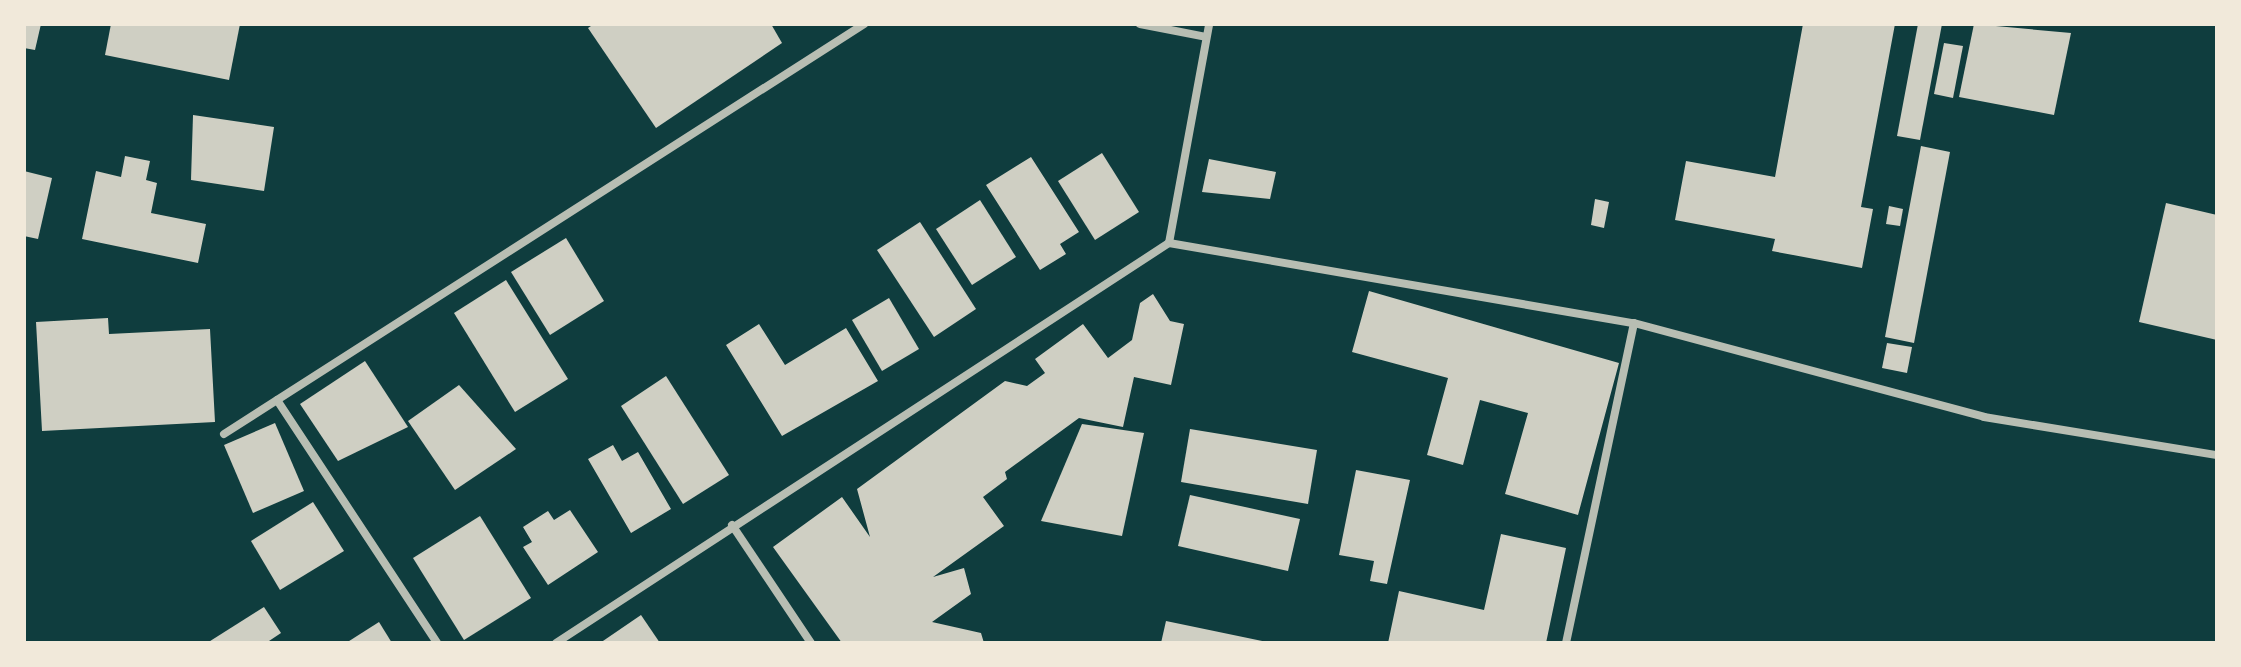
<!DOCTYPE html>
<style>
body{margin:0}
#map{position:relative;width:2241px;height:667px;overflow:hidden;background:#0f3d3e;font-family:"Golos Text",sans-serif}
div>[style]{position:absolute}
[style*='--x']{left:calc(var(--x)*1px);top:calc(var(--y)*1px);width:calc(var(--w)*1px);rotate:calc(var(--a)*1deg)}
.building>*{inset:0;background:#cfcfc3}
.minor>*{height:8px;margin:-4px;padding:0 4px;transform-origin:4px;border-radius:4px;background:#b8beb3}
span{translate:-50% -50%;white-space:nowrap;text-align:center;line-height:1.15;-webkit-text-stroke:7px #f1e9da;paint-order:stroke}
.frame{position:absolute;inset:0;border:26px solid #f1e9da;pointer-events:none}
</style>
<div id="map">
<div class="building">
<i style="clip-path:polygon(24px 24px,41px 24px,35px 50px,24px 48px)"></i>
<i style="clip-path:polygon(111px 24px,240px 24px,229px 80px,105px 55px)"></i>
<i style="clip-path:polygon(594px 24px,771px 24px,782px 43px,656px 128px,588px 28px)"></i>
<i style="clip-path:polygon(1803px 24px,1895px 24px,1861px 207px,1873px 209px,1862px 268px,1772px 251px,1775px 239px,1675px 220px,1686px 161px,1775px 177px)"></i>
<i style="clip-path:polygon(1918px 24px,1942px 24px,1920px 140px,1897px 136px)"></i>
<i style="clip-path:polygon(1974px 24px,2071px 33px,2054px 115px,1959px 97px)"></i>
<i style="clip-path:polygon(1944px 43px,1963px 46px,1953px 98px,1934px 94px)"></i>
<i style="clip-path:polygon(193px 115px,274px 127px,264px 191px,191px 180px)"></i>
<i style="clip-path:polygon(1921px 146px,1950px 152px,1914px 343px,1885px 337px)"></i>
<i style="clip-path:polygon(1102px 153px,1139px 212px,1095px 240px,1058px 181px)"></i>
<i style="clip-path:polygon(125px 156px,150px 161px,146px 180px,157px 183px,151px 213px,206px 224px,198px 263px,82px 239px,96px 171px,121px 177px)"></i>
<i style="clip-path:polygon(1031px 157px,1079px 232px,1060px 244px,1066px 254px,1040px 270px,986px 185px)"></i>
<i style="clip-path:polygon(1209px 159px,1276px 172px,1270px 199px,1202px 192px)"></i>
<i style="clip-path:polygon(24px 171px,52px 178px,38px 239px,24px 236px)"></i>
<i style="clip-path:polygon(1595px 199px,1609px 202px,1604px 228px,1591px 225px)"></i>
<i style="clip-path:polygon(980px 200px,1016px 257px,972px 285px,936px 229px)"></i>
<i style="clip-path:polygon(2166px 203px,2217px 215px,2217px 340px,2139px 322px)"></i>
<i style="clip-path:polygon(1889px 206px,1903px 209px,1900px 226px,1886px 224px)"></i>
<i style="clip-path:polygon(920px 222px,976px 309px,934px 337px,877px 250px)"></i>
<i style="clip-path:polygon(566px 238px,604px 301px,550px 335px,511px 272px)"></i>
<i style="clip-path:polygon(506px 280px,568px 379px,515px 412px,454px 313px)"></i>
<i style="clip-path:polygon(1369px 291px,1619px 363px,1578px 515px,1505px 494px,1528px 413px,1480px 400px,1463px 465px,1427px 455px,1448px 378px,1352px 352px)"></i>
<i style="clip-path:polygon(1153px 294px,1170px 321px,1184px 324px,1171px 385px,1134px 377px,1123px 427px,1079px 418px,1005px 472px,1007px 479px,983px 497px,1004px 526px,933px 577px,964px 568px,971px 594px,932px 622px,981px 633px,984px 643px,842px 643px,773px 547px,842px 497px,870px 537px,857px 489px,1005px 381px,1027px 386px,1045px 373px,1035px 359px,1083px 324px,1108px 358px,1132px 340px,1140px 303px)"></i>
<i style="clip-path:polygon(889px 298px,919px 349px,882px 371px,852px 320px)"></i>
<i style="clip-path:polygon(108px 318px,109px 334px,210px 329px,215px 422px,42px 431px,36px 322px)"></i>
<i style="clip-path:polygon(759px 324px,785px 365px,846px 328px,878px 381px,782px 436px,726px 345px)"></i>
<i style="clip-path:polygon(1887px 343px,1912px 347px,1907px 373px,1882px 368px)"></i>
<i style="clip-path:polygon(365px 361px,408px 427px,338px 461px,300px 404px)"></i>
<i style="clip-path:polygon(666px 376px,729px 475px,683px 504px,621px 406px)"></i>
<i style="clip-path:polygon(459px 385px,516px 449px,455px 490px,408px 421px)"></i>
<i style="clip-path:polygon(275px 423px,304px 491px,253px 513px,224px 445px)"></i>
<i style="clip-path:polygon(1082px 424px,1144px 433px,1122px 536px,1041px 521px)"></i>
<i style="clip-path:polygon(1190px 429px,1317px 450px,1308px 504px,1181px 482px)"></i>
<i style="clip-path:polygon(613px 445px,622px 461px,638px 452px,671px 509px,631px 533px,588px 459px)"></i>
<i style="clip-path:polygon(1356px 470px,1410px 480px,1387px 584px,1370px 581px,1374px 561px,1339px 555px)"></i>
<i style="clip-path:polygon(1190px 495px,1300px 519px,1288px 571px,1178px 546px)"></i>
<i style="clip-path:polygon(313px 502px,344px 551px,280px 590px,251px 541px)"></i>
<i style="clip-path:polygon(570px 510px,598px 552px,548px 585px,523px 547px,532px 542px,523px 527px,548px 511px,554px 520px)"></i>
<i style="clip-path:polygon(480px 516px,531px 598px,464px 640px,413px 558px)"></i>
<i style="clip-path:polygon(1501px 534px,1566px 548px,1546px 643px,1388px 643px,1399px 591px,1484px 610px)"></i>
<i style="clip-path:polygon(264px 607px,281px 633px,266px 643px,207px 643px)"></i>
<i style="clip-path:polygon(641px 615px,660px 643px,600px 643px)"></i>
<i style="clip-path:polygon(1166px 621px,1267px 642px,1266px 643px,1161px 643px)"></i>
<i style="clip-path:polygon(379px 622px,392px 643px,346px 643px)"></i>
</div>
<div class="minor">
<i style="--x:1140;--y:24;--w:67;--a:11.1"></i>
<i style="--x:1169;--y:243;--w:472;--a:9.8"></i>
<i style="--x:1634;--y:323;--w:362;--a:15"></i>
<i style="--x:1984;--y:417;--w:236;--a:9.3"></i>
<i style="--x:1169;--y:243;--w:223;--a:-79.6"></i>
<i style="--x:277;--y:400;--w:291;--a:56.6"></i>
<i style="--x:224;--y:434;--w:760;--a:-32.64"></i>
<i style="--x:732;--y:525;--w:142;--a:56.2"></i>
<i style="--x:556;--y:643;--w:732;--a:-33.13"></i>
<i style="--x:1566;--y:643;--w:327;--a:-78"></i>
</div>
<div class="frame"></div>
</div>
